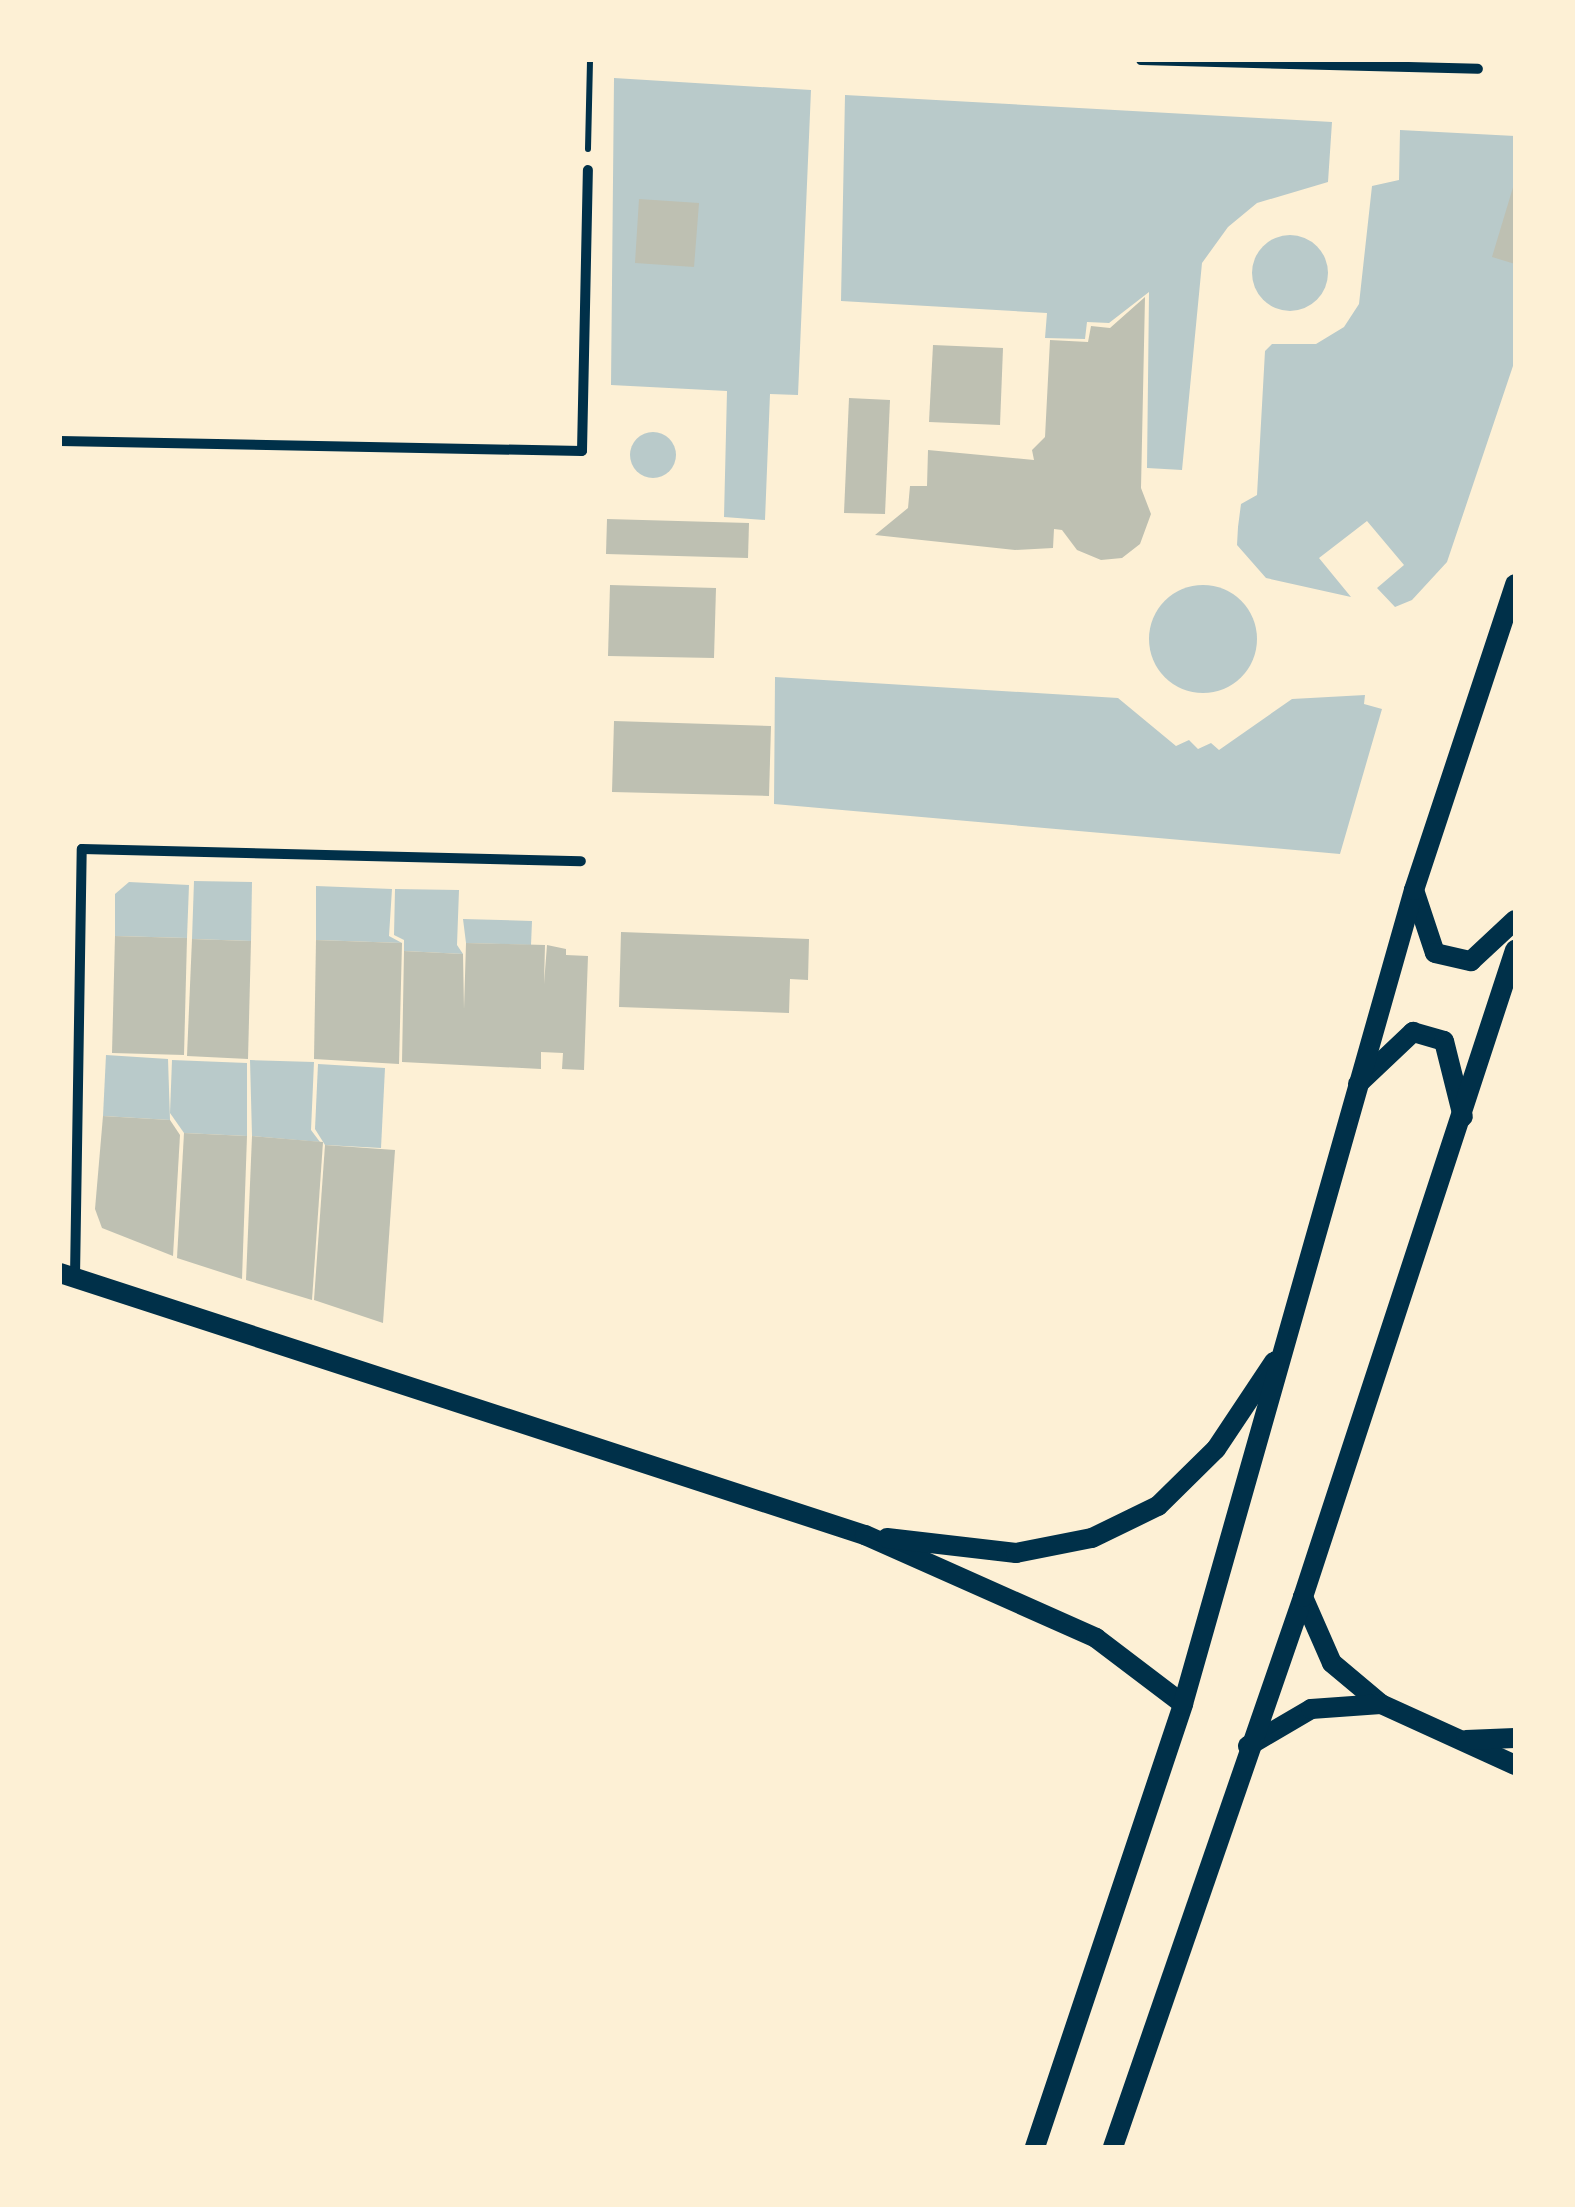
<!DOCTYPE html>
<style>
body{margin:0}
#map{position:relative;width:1575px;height:2207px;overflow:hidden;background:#fdf0d5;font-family:"Roboto Condensed",sans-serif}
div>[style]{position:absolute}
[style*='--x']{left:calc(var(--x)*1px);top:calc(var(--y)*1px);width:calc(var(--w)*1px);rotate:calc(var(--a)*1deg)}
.green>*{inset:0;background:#b9caca}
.round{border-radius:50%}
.building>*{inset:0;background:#bec0b2}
.path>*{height:6px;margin:-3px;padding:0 3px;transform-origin:3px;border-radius:3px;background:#003049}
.minor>*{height:10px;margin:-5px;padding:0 5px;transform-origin:5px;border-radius:5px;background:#003049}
.secondary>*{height:20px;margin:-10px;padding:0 10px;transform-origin:10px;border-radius:10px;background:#003049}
span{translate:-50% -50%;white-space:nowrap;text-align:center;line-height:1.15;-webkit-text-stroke:9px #fdf0d5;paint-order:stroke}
.frame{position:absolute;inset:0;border:62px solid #fdf0d5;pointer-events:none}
</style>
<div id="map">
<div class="green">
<i style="clip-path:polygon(614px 78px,811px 90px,798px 395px,770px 394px,765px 520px,724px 517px,727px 391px,611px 385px)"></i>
<i style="clip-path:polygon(845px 95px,1332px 122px,1328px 182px,1257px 203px,1228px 227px,1202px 263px,1182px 470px,1147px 468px,1149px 292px,1109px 323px,1087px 322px,1085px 339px,1045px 338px,1047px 313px,841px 301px)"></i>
<i style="clip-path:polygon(1400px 130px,1515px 136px,1515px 360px,1447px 562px,1412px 600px,1395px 607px,1377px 588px,1404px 565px,1367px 521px,1319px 558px,1351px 597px,1266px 578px,1237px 545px,1238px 527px,1241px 504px,1257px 495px,1265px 351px,1272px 344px,1316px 344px,1344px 327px,1359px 304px,1372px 186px,1399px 180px)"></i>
<i class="round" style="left:1252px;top:235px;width:76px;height:76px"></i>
<i class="round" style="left:630px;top:432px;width:46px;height:46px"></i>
<i class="round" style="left:1149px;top:585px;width:108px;height:108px"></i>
<i style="clip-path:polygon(775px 677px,1118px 698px,1176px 746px,1189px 740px,1198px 749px,1211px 743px,1219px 750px,1292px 699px,1365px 695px,1364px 704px,1382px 709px,1340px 854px,774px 804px)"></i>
<i style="clip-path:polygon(194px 881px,252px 882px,251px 941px,192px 939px)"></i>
<i style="clip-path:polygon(129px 882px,189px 885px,187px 938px,115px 936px,115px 894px)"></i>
<i style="clip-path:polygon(316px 886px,392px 889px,389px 936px,402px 943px,316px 940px)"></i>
<i style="clip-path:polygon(395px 889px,459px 890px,457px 945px,463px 954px,404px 951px,404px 940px,394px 935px)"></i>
<i style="clip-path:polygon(463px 919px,532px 921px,531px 945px,466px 943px)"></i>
<i style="clip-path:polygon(106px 1055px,168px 1059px,170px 1120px,103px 1116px)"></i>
<i style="clip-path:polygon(172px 1060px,247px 1063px,247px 1136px,184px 1133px,170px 1113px)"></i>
<i style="clip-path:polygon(250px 1060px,314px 1062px,311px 1130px,320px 1142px,252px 1136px)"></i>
<i style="clip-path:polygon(318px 1064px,385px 1068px,381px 1148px,325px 1145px,315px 1129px)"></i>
</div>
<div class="building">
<i style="clip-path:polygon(1514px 184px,1515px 184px,1515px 264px,1492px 257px)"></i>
<i style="clip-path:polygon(639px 199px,699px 203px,694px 267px,635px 263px)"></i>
<i style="clip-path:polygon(1145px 297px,1141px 488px,1151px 514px,1140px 544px,1122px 558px,1101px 560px,1077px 550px,1062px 530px,1054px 529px,1053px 548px,1015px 550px,875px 535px,908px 508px,910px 486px,927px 486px,928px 450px,1034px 460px,1032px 450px,1045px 437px,1050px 340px,1088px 342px,1091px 326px,1110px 328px)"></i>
<i style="clip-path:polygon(933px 345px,1003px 348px,1000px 425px,929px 422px)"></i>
<i style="clip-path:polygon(849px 398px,890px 400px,885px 514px,844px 513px)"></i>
<i style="clip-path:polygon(607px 519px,749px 523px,748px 558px,606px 554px)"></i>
<i style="clip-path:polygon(610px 585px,716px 588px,714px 658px,608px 656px)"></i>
<i style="clip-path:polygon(614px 721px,771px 726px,769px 796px,612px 792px)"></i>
<i style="clip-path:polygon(621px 932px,809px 939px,808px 980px,790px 979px,789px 1013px,619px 1007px)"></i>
<i style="clip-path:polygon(115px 936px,187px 938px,184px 1055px,112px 1053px)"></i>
<i style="clip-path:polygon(192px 939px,251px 941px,248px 1059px,187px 1056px)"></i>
<i style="clip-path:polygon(316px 940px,402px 943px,399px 1064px,314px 1059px)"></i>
<i style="clip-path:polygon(466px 943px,545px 945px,544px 984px,547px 945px,566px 949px,566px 955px,588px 956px,584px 1070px,562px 1069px,563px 1053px,541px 1052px,541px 1069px,402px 1062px,404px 951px,463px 954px,464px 1009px)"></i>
<i style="clip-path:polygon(103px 1116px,170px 1120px,180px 1135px,173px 1256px,102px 1228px,95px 1209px)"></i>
<i style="clip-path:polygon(184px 1133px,247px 1136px,242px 1279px,177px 1258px)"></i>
<i style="clip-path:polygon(252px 1136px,323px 1142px,312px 1300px,246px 1280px)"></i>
<i style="clip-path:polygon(325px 1145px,395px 1150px,383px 1323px,314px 1300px)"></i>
</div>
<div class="path">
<i style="--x:588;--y:149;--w:89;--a:-88.7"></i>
</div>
<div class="minor">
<i style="--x:1141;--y:60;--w:337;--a:1.5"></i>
<i style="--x:60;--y:441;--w:522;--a:1.1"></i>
<i style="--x:582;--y:451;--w:281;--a:-88.8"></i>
<i style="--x:75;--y:1277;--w:428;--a:-89.1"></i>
<i style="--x:82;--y:849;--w:499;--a:1.4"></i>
</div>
<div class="secondary">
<i style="--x:1414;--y:890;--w:66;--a:71.6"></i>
<i style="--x:1435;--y:953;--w:37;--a:13"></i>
<i style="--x:1471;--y:961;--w:60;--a:-43"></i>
<i style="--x:1358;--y:1084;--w:76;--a:-43.4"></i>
<i style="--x:1413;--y:1032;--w:32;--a:16"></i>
<i style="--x:1444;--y:1041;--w:78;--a:76"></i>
<i style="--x:60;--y:1273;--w:847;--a:18.03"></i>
<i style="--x:865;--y:1535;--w:253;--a:24"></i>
<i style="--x:1096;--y:1638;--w:109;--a:37.2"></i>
<i style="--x:887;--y:1538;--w:130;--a:6.6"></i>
<i style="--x:1016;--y:1553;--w:77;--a:-11.2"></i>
<i style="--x:1092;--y:1538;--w:73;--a:-25.9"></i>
<i style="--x:1158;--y:1506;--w:81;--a:-44.5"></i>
<i style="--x:1216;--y:1449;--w:105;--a:-56.3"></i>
<i style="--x:1303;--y:1597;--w:72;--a:66.3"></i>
<i style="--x:1332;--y:1663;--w:64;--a:39.9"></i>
<i style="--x:1381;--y:1704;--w:147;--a:24.5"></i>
<i style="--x:1466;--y:1740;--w:49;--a:-2.3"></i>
<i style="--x:1248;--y:1746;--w:73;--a:-30.4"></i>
<i style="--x:1311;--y:1709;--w:70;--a:-4.1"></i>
<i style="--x:1035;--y:2147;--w:467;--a:-71.5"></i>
<i style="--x:1183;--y:1704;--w:846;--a:-74.16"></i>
<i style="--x:1414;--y:890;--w:322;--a:-71.7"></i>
<i style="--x:1113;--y:2147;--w:582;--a:-70.94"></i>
<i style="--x:1303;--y:1597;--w:681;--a:-71.86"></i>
</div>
<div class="frame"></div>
</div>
